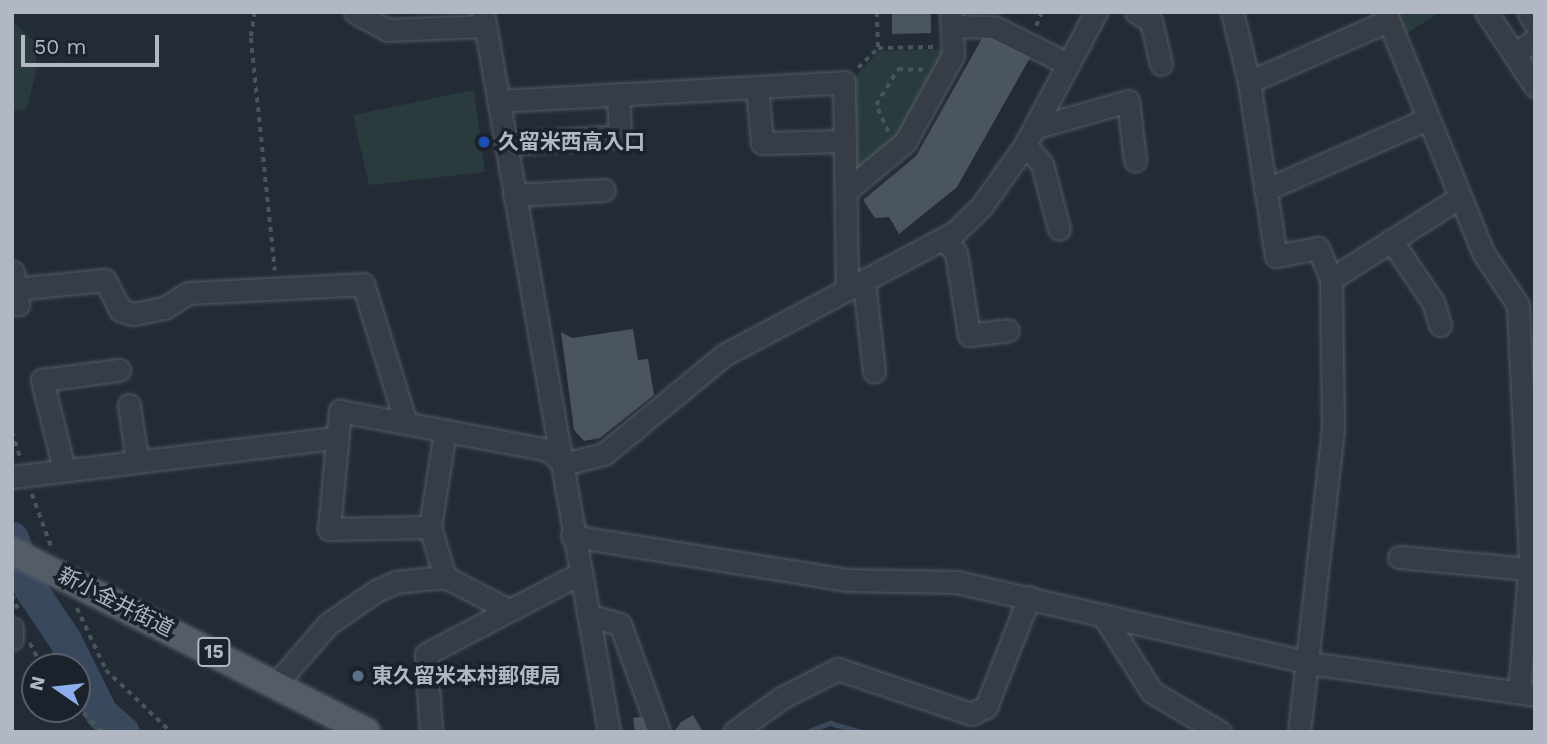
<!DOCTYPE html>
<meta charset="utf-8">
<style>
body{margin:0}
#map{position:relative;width:1547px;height:744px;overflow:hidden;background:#232b36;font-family:"Work Sans","Noto Sans JP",sans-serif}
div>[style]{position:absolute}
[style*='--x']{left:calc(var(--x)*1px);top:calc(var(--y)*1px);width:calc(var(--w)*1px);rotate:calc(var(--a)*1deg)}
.green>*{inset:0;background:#293b3c}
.stream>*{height:5px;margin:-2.5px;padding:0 2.5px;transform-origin:2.5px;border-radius:2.5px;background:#3a485e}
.river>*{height:33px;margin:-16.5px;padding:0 16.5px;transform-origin:16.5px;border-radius:16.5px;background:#3a485e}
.building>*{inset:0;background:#4b5562}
.path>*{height:3.5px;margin-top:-1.75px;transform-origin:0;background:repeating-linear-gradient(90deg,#475659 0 5px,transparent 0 10px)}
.roads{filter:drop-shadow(0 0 2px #545a65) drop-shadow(0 0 2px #545a65)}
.minor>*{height:21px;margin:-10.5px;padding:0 10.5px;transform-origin:10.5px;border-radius:10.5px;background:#363d47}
.major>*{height:26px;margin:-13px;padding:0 13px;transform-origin:13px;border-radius:13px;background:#545c67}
.dots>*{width:19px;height:19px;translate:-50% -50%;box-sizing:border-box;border:4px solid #1c222c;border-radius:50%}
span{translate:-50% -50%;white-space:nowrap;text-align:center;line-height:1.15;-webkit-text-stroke:7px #1c222c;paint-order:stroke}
.shield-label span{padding:2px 5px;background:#1c222c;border:2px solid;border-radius:5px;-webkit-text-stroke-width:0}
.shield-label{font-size:19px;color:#b1b7c3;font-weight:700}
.poi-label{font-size:21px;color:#b1b7c3;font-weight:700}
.left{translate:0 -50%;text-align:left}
.street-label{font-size:21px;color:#b1b7c3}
.frame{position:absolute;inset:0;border:14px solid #b1b7c3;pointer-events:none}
.north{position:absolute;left:21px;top:653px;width:70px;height:70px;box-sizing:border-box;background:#1c222c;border:2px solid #585e68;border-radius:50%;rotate:284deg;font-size:19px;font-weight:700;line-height:28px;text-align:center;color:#b1b7c3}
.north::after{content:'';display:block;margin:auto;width:24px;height:32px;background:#8daeed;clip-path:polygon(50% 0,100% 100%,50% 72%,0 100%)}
.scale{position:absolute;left:21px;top:35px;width:138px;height:32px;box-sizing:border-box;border:4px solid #b1b7c3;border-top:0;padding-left:9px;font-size:21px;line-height:24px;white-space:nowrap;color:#b1b7c3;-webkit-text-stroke:5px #1c222c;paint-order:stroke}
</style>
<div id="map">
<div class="green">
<i style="clip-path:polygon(1391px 12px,1440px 12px,1400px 38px)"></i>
<i style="clip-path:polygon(12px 21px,34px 41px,37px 67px,27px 109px,12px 111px)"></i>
<i style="clip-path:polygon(949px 49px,902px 141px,851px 183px,850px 82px,879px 51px)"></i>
<i style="clip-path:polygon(474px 90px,485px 172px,369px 185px,353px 115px)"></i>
</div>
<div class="stream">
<i style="--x:806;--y:732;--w:26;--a:-21"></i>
<i style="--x:830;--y:723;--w:33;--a:16"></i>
</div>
<div class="river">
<i style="--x:12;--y:538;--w:53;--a:70.2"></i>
<i style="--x:30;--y:588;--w:63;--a:56.1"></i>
<i style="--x:65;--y:640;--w:81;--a:63.7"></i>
<i style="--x:101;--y:713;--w:29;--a:41"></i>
</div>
<div class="building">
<i style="clip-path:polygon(892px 12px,931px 12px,931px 33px,892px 34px)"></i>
<i style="clip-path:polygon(985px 33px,1031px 56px,957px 187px,899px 234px,889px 217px,875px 218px,863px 200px,916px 156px)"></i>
<i style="clip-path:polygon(633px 329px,638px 360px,648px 359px,654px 395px,600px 438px,584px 441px,574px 430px,561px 332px,572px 338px)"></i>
<i style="clip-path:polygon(693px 715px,703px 732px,674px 732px,681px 722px)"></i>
<i style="clip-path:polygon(648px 716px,650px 732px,635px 732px,633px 718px)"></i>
</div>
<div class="path">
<i style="--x:255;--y:12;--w:26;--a:99"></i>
<i style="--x:251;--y:38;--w:234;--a:84.1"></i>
<i style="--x:877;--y:12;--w:36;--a:88"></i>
<i style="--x:1036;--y:26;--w:15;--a:-67"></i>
<i style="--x:858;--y:68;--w:28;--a:-45"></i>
<i style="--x:878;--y:48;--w:55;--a:-1"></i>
<i style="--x:888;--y:132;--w:30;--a:-114"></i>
<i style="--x:876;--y:105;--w:42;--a:-58.6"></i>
<i style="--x:898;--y:69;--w:25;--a:2"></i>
<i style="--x:12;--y:432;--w:26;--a:72"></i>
<i style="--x:32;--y:494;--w:55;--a:69.9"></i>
<i style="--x:12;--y:595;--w:15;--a:67"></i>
<i style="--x:77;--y:608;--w:68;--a:64.9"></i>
<i style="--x:106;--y:670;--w:90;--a:43.6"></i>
<i style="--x:30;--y:643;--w:27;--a:63"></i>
<i style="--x:77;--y:706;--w:36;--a:46"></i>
</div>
<div class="roads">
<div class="minor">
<i style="--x:355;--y:12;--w:37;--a:29"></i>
<i style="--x:387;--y:30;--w:98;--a:-2.3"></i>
<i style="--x:483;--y:12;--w:731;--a:80.07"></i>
<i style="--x:1136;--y:12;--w:17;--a:31"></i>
<i style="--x:1151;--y:21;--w:44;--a:76.9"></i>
<i style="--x:1232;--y:12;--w:72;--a:76.3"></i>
<i style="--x:1249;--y:82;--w:176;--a:81.2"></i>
<i style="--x:1276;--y:256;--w:43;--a:-10.8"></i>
<i style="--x:1318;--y:248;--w:34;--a:67"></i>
<i style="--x:1385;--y:12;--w:261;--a:67.8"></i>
<i style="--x:1484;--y:254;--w:61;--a:56.3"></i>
<i style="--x:1518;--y:305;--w:256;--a:87.3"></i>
<i style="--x:1530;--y:561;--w:130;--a:94.8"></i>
<i style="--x:1486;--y:12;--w:89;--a:56.5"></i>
<i style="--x:1528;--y:12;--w:13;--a:58"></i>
<i style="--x:952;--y:26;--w:42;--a:1.4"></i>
<i style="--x:994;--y:27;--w:83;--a:26.6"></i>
<i style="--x:1514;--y:54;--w:25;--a:-34"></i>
<i style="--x:1249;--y:82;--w:151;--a:-23.8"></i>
<i style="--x:757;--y:87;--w:56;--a:84.9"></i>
<i style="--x:762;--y:143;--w:83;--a:-1.4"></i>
<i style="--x:498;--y:101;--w:347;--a:-3.1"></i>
<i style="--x:844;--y:82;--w:208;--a:89.2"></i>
<i style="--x:1034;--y:128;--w:98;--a:-16"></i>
<i style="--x:1128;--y:101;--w:60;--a:83.3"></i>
<i style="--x:505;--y:144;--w:115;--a:-4"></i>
<i style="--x:620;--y:136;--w:42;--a:-92.7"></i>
<i style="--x:1025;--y:145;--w:25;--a:48"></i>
<i style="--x:1042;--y:164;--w:67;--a:75.3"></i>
<i style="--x:1265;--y:190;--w:175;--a:-23.6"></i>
<i style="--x:846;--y:191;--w:77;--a:-39.7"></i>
<i style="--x:905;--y:142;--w:99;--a:-61.1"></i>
<i style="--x:953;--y:55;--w:43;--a:-92.7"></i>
<i style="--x:514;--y:195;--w:90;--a:-3.2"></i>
<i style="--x:945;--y:240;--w:17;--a:50"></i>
<i style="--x:956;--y:253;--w:83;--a:81"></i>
<i style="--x:969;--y:335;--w:39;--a:-7"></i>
<i style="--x:1391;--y:240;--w:75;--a:55.9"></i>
<i style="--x:1433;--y:302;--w:24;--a:73"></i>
<i style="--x:13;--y:272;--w:33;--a:81"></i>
<i style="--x:864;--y:282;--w:90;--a:83.6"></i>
<i style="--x:15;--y:289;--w:90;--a:-5.7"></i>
<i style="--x:105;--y:280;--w:34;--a:63"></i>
<i style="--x:120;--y:310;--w:14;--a:17"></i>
<i style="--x:133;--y:314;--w:32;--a:-11"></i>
<i style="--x:164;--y:308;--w:28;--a:-32"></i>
<i style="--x:188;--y:293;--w:175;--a:-2.9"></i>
<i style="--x:363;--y:284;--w:145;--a:72.8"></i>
<i style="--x:129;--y:405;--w:56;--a:81.7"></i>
<i style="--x:445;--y:431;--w:97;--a:98.9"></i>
<i style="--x:430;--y:527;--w:52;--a:73.3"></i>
<i style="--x:445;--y:577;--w:72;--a:27.3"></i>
<i style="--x:64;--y:469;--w:92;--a:-103.9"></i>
<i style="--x:42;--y:380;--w:78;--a:-7.4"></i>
<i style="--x:12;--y:477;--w:326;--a:-6.9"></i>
<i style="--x:430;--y:527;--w:101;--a:178.9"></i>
<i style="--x:329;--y:529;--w:119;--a:-84.7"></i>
<i style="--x:340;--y:411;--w:212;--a:10.6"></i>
<i style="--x:548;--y:450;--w:21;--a:41"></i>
<i style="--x:564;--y:464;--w:41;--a:-14"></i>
<i style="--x:604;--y:454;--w:156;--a:-39.5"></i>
<i style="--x:724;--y:355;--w:262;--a:-28"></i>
<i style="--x:955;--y:232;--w:36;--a:-44"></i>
<i style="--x:981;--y:207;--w:76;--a:-54.6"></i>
<i style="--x:1025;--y:145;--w:151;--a:-61.9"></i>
<i style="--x:572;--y:536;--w:278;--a:9.1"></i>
<i style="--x:846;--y:580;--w:111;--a:1"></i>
<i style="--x:957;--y:582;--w:362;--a:12.9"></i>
<i style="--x:1310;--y:663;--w:227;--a:8.1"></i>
<i style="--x:1399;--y:557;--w:131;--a:5.3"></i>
<i style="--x:588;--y:615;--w:33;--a:16"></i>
<i style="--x:620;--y:624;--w:115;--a:70.1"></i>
<i style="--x:1103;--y:615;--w:91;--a:57.5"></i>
<i style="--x:1152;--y:692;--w:79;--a:30.5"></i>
<i style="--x:12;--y:628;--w:11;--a:90"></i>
<i style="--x:276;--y:684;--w:79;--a:-49.1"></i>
<i style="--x:328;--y:624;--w:58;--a:-34.5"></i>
<i style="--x:376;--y:591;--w:22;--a:-24"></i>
<i style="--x:396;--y:582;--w:49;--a:-5.8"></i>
<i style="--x:431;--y:732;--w:78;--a:-93.7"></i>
<i style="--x:426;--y:654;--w:173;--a:-27.6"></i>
<i style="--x:734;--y:732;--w:60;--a:-35.5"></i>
<i style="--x:783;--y:697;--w:62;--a:-27"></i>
<i style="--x:838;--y:669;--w:140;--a:18.7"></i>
<i style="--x:971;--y:714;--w:17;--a:-25"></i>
<i style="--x:986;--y:707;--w:118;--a:-68.6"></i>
<i style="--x:1299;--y:732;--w:307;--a:-83.6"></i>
<i style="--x:1333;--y:427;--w:148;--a:-90.8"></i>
<i style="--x:1331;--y:279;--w:153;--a:-32.4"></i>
</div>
<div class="major">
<i style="--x:12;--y:551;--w:398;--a:27"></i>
</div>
</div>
<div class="dots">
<i style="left:484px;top:142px;background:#1a4fb4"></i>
<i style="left:358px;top:676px;background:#5c6f8a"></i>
</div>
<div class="shield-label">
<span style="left:214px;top:652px">15</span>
</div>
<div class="poi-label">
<span class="left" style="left:498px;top:142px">久留米西高入口</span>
<span class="left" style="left:372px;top:676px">東久留米本村郵便局</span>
</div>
<div class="street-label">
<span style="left:116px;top:602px;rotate:27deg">新小金井街道</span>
</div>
<div class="frame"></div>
<div class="north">N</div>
<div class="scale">50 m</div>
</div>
